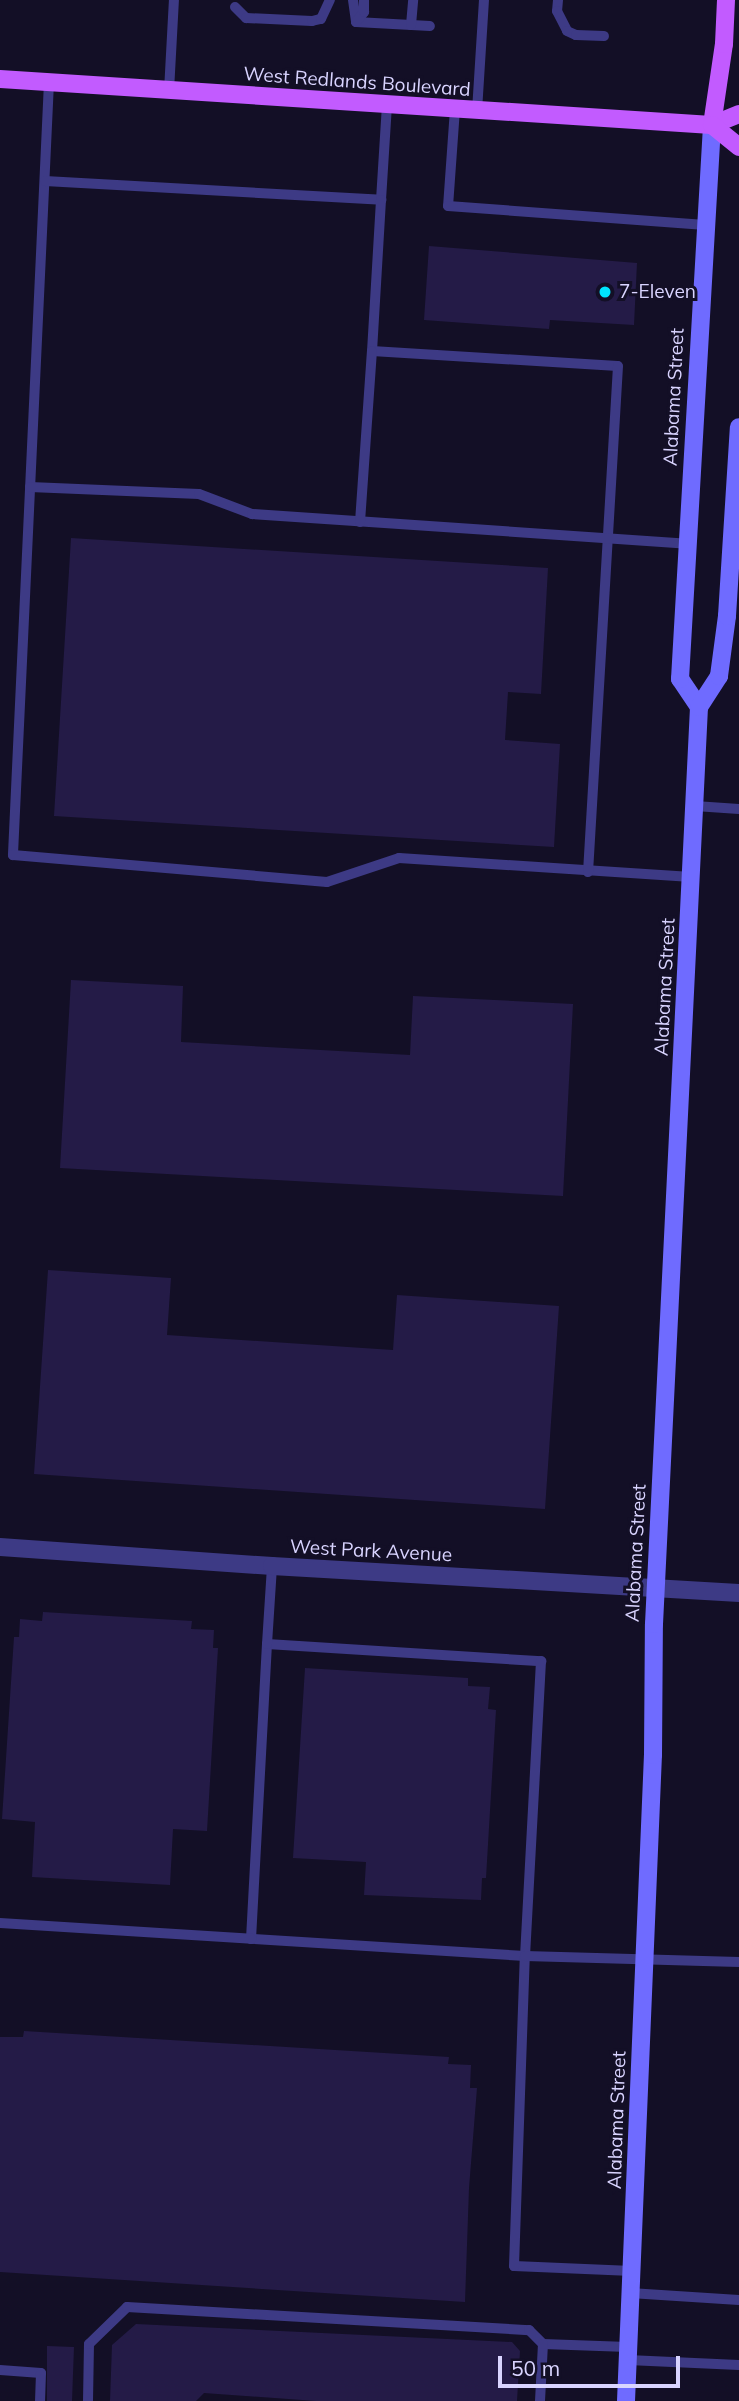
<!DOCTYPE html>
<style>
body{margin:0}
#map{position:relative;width:739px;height:2401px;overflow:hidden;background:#130f26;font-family:Mulish,sans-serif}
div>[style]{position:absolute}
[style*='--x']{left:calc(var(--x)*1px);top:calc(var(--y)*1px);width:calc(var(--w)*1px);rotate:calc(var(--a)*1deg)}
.building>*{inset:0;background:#241b47}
.service>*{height:10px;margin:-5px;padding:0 5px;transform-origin:5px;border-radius:5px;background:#3d3a85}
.tertiary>*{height:18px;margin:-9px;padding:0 9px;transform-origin:9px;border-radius:9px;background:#3d3a85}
.secondary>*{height:18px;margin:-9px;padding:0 9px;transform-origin:9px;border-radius:9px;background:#6f6bff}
.primary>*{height:18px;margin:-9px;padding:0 9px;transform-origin:9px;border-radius:9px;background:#c25bff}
.dots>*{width:19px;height:19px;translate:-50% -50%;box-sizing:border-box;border:4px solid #130f26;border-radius:50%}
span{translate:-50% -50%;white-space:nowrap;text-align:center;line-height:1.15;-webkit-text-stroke:6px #130f26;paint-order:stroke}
.street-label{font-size:19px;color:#d9d4ff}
.poi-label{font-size:19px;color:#d9d4ff}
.left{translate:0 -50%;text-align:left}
.scale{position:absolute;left:498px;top:2356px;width:182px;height:32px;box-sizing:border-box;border:4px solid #d9d4ff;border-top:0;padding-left:9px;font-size:21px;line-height:24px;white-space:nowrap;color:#d9d4ff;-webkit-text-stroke:5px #130f26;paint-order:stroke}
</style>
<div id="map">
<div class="building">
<i style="clip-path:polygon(429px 246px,637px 263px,634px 325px,550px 320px,549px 329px,424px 320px)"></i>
<i style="clip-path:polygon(71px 538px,548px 568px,541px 694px,508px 692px,505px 740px,560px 744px,554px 847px,54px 816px)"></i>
<i style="clip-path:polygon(71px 980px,183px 986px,181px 1042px,410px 1055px,413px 996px,573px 1004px,563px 1196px,60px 1168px)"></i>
<i style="clip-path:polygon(48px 1270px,171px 1278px,167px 1335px,393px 1350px,397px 1295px,559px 1306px,545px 1509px,34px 1474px)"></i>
<i style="clip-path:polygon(43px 1612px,192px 1621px,191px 1629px,214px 1630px,213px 1648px,218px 1648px,207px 1831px,173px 1829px,170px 1885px,32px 1877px,35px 1822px,2px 1819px,14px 1637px,19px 1637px,20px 1619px,42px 1621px)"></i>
<i style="clip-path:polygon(305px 1668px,468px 1678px,468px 1686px,490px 1687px,488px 1709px,496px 1710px,486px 1878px,482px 1878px,481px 1900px,364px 1895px,366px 1862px,293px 1858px)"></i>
<i style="clip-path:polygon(24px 2031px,449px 2057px,448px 2064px,471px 2065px,470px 2088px,477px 2088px,469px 2188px,465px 2302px,0 2272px,0 2037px,23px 2037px)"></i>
<i style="clip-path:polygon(136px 2324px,512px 2342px,520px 2351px,517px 2401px,316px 2401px,204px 2393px,196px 2401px,110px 2401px,112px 2345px)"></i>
<i style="clip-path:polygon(47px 2346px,74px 2347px,72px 2401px,47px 2401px)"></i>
</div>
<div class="service">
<i style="--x:353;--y:0;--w:22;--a:82"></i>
<i style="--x:558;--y:0;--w:11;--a:95"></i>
<i style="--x:557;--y:11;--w:22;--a:63"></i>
<i style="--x:567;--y:31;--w:10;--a:24"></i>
<i style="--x:576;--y:35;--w:28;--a:2"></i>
<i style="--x:235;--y:7;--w:16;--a:45"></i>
<i style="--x:246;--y:18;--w:66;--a:2.6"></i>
<i style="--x:312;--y:21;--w:9;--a:-13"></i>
<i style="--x:321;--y:19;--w:21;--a:-65"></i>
<i style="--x:356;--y:22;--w:74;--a:3.1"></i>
<i style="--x:356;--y:22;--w:13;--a:-51"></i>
<i style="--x:364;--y:12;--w:12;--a:-90"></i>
<i style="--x:411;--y:25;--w:25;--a:-85"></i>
<i style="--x:49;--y:82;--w:774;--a:92.67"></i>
<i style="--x:13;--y:855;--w:315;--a:4.9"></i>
<i style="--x:327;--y:882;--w:76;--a:-18.4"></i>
<i style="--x:399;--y:858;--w:293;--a:3.7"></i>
<i style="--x:169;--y:91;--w:91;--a:-86.9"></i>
<i style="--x:455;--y:109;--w:97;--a:94.1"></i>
<i style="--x:448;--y:206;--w:258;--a:4.2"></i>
<i style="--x:477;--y:111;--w:111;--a:-86.4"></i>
<i style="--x:45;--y:181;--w:337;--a:3.2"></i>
<i style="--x:381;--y:200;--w:95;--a:-86.4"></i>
<i style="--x:381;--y:200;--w:151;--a:93.4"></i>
<i style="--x:372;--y:351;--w:246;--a:3.5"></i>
<i style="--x:618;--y:366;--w:507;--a:93.39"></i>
<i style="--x:30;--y:487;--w:169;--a:2.4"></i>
<i style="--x:199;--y:494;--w:57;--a:20.7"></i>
<i style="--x:252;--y:514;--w:436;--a:3.9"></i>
<i style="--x:360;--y:522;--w:171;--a:-86"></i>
<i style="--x:695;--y:806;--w:44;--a:3.9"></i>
<i style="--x:267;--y:1644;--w:275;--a:3.6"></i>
<i style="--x:541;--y:1661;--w:295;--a:93.1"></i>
<i style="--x:525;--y:1956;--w:275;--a:-176.4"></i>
<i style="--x:251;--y:1939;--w:295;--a:-86.9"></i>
<i style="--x:267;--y:1644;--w:78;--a:-86.3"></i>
<i style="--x:0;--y:1923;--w:252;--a:3.6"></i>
<i style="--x:632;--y:2271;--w:118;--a:-177.6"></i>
<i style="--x:514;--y:2266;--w:310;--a:-88"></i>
<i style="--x:525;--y:1956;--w:214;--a:1.6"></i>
<i style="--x:630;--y:2293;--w:109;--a:3.7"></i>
<i style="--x:628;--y:2360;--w:111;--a:2.6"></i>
<i style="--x:0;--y:2370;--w:41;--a:4.2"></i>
<i style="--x:41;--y:2373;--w:28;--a:92"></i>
<i style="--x:88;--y:2401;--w:57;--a:-89"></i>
<i style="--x:89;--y:2344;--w:53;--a:-44.2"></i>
<i style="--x:127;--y:2307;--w:403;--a:3.3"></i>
<i style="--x:529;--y:2330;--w:20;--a:45"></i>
<i style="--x:543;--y:2344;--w:85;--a:2"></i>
<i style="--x:540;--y:2401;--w:57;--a:-87"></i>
</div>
<div class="tertiary">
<i style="--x:0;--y:1547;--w:273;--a:4"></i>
<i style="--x:272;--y:1566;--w:468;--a:3.3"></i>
</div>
<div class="secondary">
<i style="--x:699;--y:707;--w:34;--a:-124"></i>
<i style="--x:680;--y:679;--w:555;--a:-86.69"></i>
<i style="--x:626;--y:2401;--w:647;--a:-87.61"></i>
<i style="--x:653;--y:1755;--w:131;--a:-89.6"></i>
<i style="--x:654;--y:1624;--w:918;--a:-87.19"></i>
<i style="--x:699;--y:707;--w:37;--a:-57"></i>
<i style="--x:719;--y:676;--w:61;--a:-82.4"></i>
<i style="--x:727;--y:616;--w:189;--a:-86.4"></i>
</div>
<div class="primary">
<i style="--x:0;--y:79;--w:713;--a:3.7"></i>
<i style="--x:712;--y:125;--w:29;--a:-22"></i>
<i style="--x:712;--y:125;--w:82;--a:-81.6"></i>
<i style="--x:724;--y:44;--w:44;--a:-87.4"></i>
<i style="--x:712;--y:125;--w:35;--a:39"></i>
</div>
<div class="dots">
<i style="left:605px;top:292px;background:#00e5ff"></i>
</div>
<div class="street-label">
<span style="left:357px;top:82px;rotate:4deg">West Redlands Boulevard</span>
<span style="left:674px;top:397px;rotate:-87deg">Alabama Street</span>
<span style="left:665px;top:987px;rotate:-87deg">Alabama Street</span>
<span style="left:371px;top:1551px;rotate:3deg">West Park Avenue</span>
<span style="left:636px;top:1553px;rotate:-87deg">Alabama Street</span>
<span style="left:617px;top:2120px;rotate:-88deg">Alabama Street</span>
</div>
<div class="poi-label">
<span class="left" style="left:619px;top:292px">7-Eleven</span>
</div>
<div class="scale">50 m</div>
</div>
